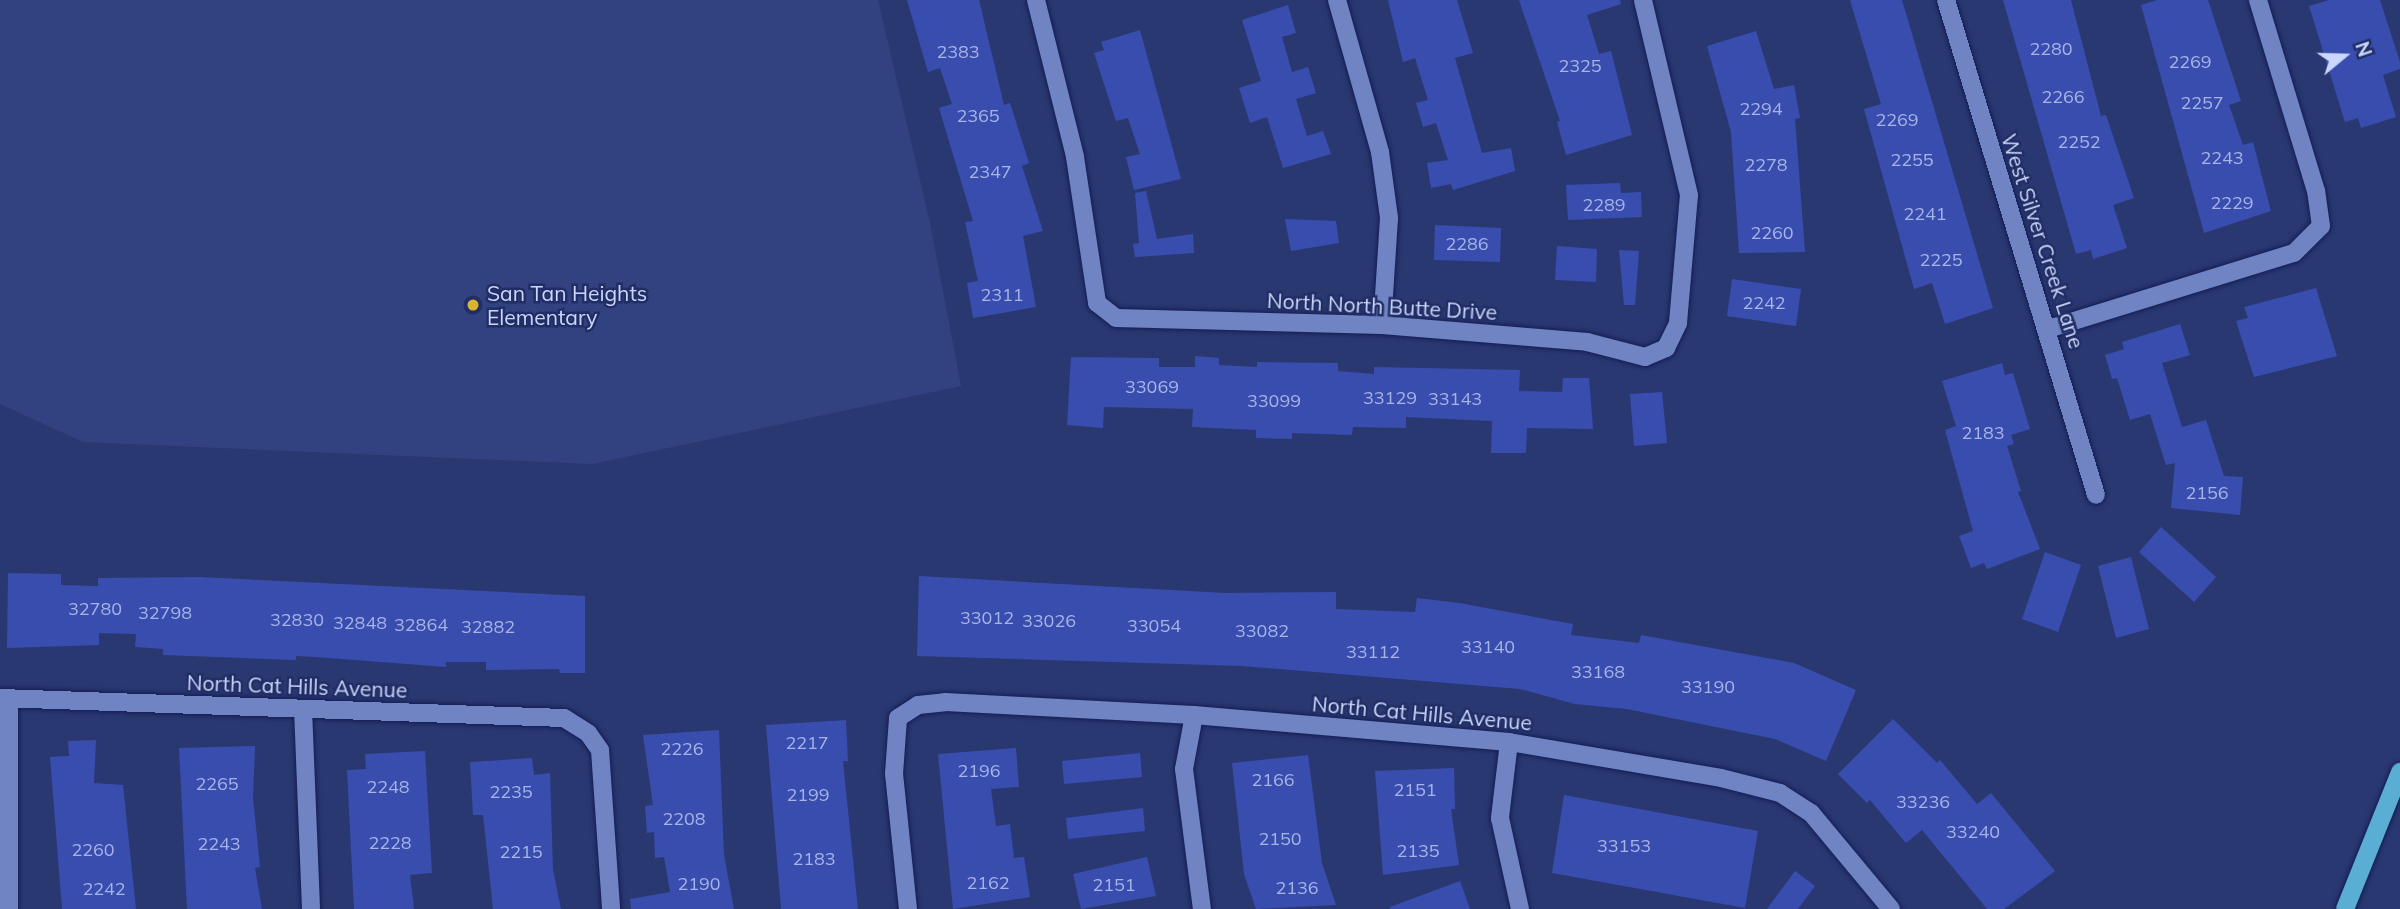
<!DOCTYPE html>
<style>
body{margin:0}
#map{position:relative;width:2400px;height:909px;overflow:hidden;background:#2a3872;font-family:Mulish,sans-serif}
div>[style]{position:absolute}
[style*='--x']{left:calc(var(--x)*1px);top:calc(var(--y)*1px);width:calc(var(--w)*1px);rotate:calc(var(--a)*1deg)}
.built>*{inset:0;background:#324281}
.building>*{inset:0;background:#394dae}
.roads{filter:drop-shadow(0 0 2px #141d54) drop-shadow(0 0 2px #141d54)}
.minor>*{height:18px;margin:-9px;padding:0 9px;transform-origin:9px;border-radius:9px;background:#7084c4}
.primary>*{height:18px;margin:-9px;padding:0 9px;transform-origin:9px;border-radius:9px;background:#5aaed4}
.dots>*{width:19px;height:19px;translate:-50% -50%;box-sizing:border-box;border:4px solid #212e66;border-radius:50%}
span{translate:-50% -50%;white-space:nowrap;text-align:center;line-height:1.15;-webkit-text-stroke:5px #212e66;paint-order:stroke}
.number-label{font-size:18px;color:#a6b4e7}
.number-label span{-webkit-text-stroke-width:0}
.street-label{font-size:21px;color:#cbd7fa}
.poi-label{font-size:21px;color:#cbd7fa}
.left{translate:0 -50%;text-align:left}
.north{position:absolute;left:2309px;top:21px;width:70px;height:70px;-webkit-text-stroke:5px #212e66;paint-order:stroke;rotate:71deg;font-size:19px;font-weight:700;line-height:28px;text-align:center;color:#cbd7fa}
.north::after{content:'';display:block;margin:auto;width:24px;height:32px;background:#cbd7fa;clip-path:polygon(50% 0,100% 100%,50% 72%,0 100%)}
</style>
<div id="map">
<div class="built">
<i style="clip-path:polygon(0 0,878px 0,930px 223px,961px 386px,592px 464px,83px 442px,0 404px)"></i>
</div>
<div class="building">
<i style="clip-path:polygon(907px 0,979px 0,1004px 105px,1010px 103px,1029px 163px,1022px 166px,1043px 231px,1023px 236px,1036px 307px,973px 318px,967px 283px,978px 281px,965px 222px,973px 221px,939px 108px,952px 104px,940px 68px,928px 72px)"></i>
<i style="clip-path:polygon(1388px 0,1457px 0,1473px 53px,1455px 58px,1482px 153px,1511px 148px,1515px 171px,1453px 190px,1451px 184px,1431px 188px,1427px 163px,1448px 160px,1436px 123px,1423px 127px,1416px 103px,1428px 100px,1415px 58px,1403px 62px)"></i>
<i style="clip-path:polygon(1519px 0,1620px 0,1621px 4px,1587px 15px,1599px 54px,1611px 51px,1632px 135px,1566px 155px,1557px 122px,1560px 121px)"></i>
<i style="clip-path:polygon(1850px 0,1902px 0,1993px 308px,1945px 324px,1932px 283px,1914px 289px,1864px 109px,1881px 104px)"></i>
<i style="clip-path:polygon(2003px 0,2071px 0,2101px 116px,2106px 115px,2134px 198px,2113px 205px,2127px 248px,2093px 259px,2091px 250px,2076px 254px)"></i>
<i style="clip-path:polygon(2157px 0,2208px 0,2241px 101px,2229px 105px,2243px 145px,2253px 142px,2271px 211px,2204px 233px,2141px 5px)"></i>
<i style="clip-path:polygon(2329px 0,2380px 0,2400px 62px,2400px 69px,2383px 75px,2396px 117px,2361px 128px,2358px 118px,2345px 122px,2309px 6px)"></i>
<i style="clip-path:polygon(1288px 5px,1296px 33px,1282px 37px,1292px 72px,1308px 67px,1316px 93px,1296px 99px,1307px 136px,1323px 131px,1331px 154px,1283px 168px,1267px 117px,1250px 123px,1239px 88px,1261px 81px,1242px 20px)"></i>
<i style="clip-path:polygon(1140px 30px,1181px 179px,1134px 190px,1126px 157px,1140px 154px,1128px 118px,1116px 121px,1094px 53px,1104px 50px,1101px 42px)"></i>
<i style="clip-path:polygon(1756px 31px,1774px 89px,1794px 85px,1800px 118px,1795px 119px,1805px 252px,1739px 253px,1731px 132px,1707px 46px)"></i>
<i style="clip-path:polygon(1620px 183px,1621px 193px,1641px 192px,1642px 217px,1568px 220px,1566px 185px)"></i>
<i style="clip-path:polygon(1146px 191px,1157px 239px,1193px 234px,1194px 253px,1135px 257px,1133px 244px,1139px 243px,1135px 193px)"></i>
<i style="clip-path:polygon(1285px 219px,1336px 221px,1339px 243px,1291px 251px)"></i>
<i style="clip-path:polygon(1435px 225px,1501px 228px,1500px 262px,1434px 260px)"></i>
<i style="clip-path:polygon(1557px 246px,1597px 249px,1596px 282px,1555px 280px)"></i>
<i style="clip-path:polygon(1619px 250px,1639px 251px,1635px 305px,1624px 305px)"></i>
<i style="clip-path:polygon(1732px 279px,1801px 289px,1796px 326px,1727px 316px)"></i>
<i style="clip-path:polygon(2316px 288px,2337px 356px,2254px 377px,2236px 321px,2248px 318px,2244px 307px)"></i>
<i style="clip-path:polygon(2180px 324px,2190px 355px,2162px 363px,2182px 427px,2206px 420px,2224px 476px,2243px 477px,2240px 515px,2171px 508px,2175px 463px,2166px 465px,2150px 414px,2130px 420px,2117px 378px,2112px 379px,2105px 355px,2124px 349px,2122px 342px)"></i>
<i style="clip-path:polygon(1195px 356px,1219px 358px,1219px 365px,1257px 367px,1257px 362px,1338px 363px,1338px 371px,1374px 374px,1374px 367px,1520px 370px,1519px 391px,1562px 392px,1563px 378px,1589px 378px,1593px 429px,1527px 428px,1526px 453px,1491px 453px,1492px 421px,1406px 417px,1406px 428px,1353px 427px,1352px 435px,1292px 433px,1292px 439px,1256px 438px,1256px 430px,1192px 427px,1193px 409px,1104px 407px,1103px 428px,1067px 425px,1071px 357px,1159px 358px,1159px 367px,1195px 367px)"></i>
<i style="clip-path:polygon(2002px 363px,2005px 375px,2013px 373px,2030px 429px,2011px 435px,2014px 444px,2007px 446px,2021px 491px,2018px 492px,2040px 549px,1987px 569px,1984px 563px,1971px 568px,1959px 536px,1973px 531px,1945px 430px,1956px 426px,1942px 381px)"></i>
<i style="clip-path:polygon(1662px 392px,1667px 443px,1634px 446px,1630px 394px)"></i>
<i style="clip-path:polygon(2161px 527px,2216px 577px,2194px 602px,2139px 552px)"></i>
<i style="clip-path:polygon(2045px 552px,2081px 565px,2058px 632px,2022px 619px)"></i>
<i style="clip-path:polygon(2131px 557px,2149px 629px,2116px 638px,2098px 566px)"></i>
<i style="clip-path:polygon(8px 573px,61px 574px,61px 585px,98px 586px,98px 578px,200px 577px,585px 596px,585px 673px,560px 673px,559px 669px,486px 670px,486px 662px,446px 662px,446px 667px,316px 657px,296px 656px,296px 660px,163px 655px,163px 649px,135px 647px,136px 634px,99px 633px,99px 645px,7px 648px)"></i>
<i style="clip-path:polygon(919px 576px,1225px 593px,1336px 592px,1336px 609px,1415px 612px,1417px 598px,1459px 603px,1573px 624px,1571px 635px,1639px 643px,1641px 635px,1794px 663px,1856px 690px,1826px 761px,1775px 739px,1627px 709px,1575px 704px,1520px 689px,1242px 666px,917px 656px)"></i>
<i style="clip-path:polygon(1893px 719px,1937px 763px,1940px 760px,1977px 804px,1991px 793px,2055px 871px,2004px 909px,1987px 909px,1922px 830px,1906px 843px,1870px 800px,1867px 803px,1838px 774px)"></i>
<i style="clip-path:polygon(846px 720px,848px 761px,843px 761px,858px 909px,781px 909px,766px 725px)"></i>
<i style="clip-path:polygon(719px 730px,724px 855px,734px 909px,631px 909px,630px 899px,670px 892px,664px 857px,655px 858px,654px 832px,647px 833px,645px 806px,653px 805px,643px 735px)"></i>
<i style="clip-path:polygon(96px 740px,94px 783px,123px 785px,136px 909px,62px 909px,50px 757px,69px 756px,68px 741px)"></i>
<i style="clip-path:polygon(255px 746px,253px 798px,260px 867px,255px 868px,262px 909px,187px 909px,179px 748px)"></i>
<i style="clip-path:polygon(1016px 748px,1019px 787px,991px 789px,996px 826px,1010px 824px,1014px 858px,1024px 857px,1030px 897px,953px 909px,938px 754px)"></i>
<i style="clip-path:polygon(425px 751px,432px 873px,410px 875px,414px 909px,354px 909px,347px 770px,366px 769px,365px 754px)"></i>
<i style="clip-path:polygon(1140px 753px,1142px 777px,1064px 784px,1062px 761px)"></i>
<i style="clip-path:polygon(1308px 755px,1322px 863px,1336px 905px,1256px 909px,1244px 874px,1232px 763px)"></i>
<i style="clip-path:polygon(532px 758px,534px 775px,550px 773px,553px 870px,561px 909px,493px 909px,483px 815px,473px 815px,470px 762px)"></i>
<i style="clip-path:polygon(1454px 768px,1455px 809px,1451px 809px,1459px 865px,1383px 875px,1375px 771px)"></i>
<i style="clip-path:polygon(1564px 795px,1758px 831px,1745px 908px,1552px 873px)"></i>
<i style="clip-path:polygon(1143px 808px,1145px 831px,1068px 839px,1066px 818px)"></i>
<i style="clip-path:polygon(1147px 857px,1156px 896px,1081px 909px,1073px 874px)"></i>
<i style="clip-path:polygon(1795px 871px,1815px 886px,1798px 909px,1767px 909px)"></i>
<i style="clip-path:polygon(1460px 881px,1470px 909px,1390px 909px,1390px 907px)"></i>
</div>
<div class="roads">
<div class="minor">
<i style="--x:1036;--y:0;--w:162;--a:76"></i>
<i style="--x:1075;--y:157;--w:148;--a:81.4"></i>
<i style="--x:1097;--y:303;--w:24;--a:38"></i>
<i style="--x:1116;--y:318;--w:266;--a:1.5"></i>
<i style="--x:1382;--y:325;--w:206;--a:4.7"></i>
<i style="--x:1587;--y:342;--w:60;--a:14.5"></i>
<i style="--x:1645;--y:357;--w:23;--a:-23"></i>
<i style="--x:1666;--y:348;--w:28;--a:-64"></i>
<i style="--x:1678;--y:323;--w:128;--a:-85.1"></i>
<i style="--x:1689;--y:195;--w:200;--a:-103.3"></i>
<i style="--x:1337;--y:0;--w:158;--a:74.2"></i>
<i style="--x:1380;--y:152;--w:67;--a:82.2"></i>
<i style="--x:1389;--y:218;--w:107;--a:93.7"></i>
<i style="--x:1946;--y:0;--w:517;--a:73.14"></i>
<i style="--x:2048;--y:329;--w:257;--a:-17.2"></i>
<i style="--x:2294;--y:253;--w:38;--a:-45"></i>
<i style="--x:2321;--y:226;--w:35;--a:-98"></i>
<i style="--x:2316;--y:191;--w:200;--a:-106.9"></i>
<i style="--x:0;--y:698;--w:564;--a:2.03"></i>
<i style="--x:564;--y:718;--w:28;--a:32"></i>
<i style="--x:588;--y:733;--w:21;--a:55"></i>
<i style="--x:600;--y:750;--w:159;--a:86"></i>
<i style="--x:9;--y:698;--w:211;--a:90"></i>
<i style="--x:303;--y:709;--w:200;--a:87.7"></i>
<i style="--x:1194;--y:715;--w:55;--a:100.5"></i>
<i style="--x:1184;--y:769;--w:141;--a:82.7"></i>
<i style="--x:1509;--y:742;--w:77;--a:96.8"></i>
<i style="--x:1500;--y:818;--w:93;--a:77.6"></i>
<i style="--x:908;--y:909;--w:136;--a:-95.9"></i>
<i style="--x:894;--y:774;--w:56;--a:-85.9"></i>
<i style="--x:898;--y:718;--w:24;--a:-33"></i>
<i style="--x:918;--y:705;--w:27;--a:-6"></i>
<i style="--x:945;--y:702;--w:249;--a:3"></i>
<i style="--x:1194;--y:715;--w:316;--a:4.9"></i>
<i style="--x:1509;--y:742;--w:215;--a:9.6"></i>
<i style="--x:1721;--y:778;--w:61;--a:14.3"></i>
<i style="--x:1780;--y:793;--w:37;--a:33"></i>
<i style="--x:1811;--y:813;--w:125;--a:50.2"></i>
</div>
<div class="primary">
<i style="--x:2345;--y:909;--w:148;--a:-68.1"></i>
</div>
</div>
<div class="dots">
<i style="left:473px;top:305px;background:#dbb333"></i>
</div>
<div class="number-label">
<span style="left:2051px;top:49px">2280</span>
<span style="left:958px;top:52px">2383</span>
<span style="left:2190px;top:62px">2269</span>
<span style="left:1580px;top:66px">2325</span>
<span style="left:2063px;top:97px">2266</span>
<span style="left:2202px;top:103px">2257</span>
<span style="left:1761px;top:109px">2294</span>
<span style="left:978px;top:116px">2365</span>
<span style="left:1897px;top:120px">2269</span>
<span style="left:2079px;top:142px">2252</span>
<span style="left:2222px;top:158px">2243</span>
<span style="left:1912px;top:160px">2255</span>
<span style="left:1766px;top:165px">2278</span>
<span style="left:990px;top:172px">2347</span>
<span style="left:2232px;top:203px">2229</span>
<span style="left:1604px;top:205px">2289</span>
<span style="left:1925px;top:214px">2241</span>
<span style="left:1772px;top:233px">2260</span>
<span style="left:1467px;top:244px">2286</span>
<span style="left:1941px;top:260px">2225</span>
<span style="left:1002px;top:295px">2311</span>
<span style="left:1764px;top:303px">2242</span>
<span style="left:1152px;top:387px">33069</span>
<span style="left:1390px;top:398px">33129</span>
<span style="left:1455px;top:399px">33143</span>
<span style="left:1274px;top:401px">33099</span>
<span style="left:1983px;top:433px">2183</span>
<span style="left:2207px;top:493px">2156</span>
<span style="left:95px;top:609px">32780</span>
<span style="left:165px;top:613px">32798</span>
<span style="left:987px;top:618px">33012</span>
<span style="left:297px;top:620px">32830</span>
<span style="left:1049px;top:621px">33026</span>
<span style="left:360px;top:623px">32848</span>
<span style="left:421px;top:625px">32864</span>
<span style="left:1154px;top:626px">33054</span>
<span style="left:488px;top:627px">32882</span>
<span style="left:1262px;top:631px">33082</span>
<span style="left:1488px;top:647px">33140</span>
<span style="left:1373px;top:652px">33112</span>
<span style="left:1598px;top:672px">33168</span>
<span style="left:1708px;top:687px">33190</span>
<span style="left:807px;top:743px">2217</span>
<span style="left:682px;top:749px">2226</span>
<span style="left:979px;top:771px">2196</span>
<span style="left:1273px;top:780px">2166</span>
<span style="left:217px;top:784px">2265</span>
<span style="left:388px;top:787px">2248</span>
<span style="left:1415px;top:790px">2151</span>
<span style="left:511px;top:792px">2235</span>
<span style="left:808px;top:795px">2199</span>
<span style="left:1923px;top:802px">33236</span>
<span style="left:684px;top:819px">2208</span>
<span style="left:1973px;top:832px">33240</span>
<span style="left:1280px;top:839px">2150</span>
<span style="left:390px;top:843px">2228</span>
<span style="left:219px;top:844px">2243</span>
<span style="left:1624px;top:846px">33153</span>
<span style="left:93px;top:850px">2260</span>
<span style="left:1418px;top:851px">2135</span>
<span style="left:521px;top:852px">2215</span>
<span style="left:814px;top:859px">2183</span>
<span style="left:988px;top:883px">2162</span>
<span style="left:699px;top:884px">2190</span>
<span style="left:1114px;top:885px">2151</span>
<span style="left:1297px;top:888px">2136</span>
<span style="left:104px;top:889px">2242</span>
</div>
<div class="street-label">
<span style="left:2043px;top:241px;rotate:72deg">West Silver Creek Lane</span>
<span style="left:1382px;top:306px;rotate:3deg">North North Butte Drive</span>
<span style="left:297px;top:686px;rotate:2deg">North Cat Hills Avenue</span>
<span style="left:1422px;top:713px;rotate:5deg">North Cat Hills Avenue</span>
</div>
<div class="poi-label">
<span class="left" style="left:487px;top:305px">San Tan Heights<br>Elementary</span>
</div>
<div class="north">N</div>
</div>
